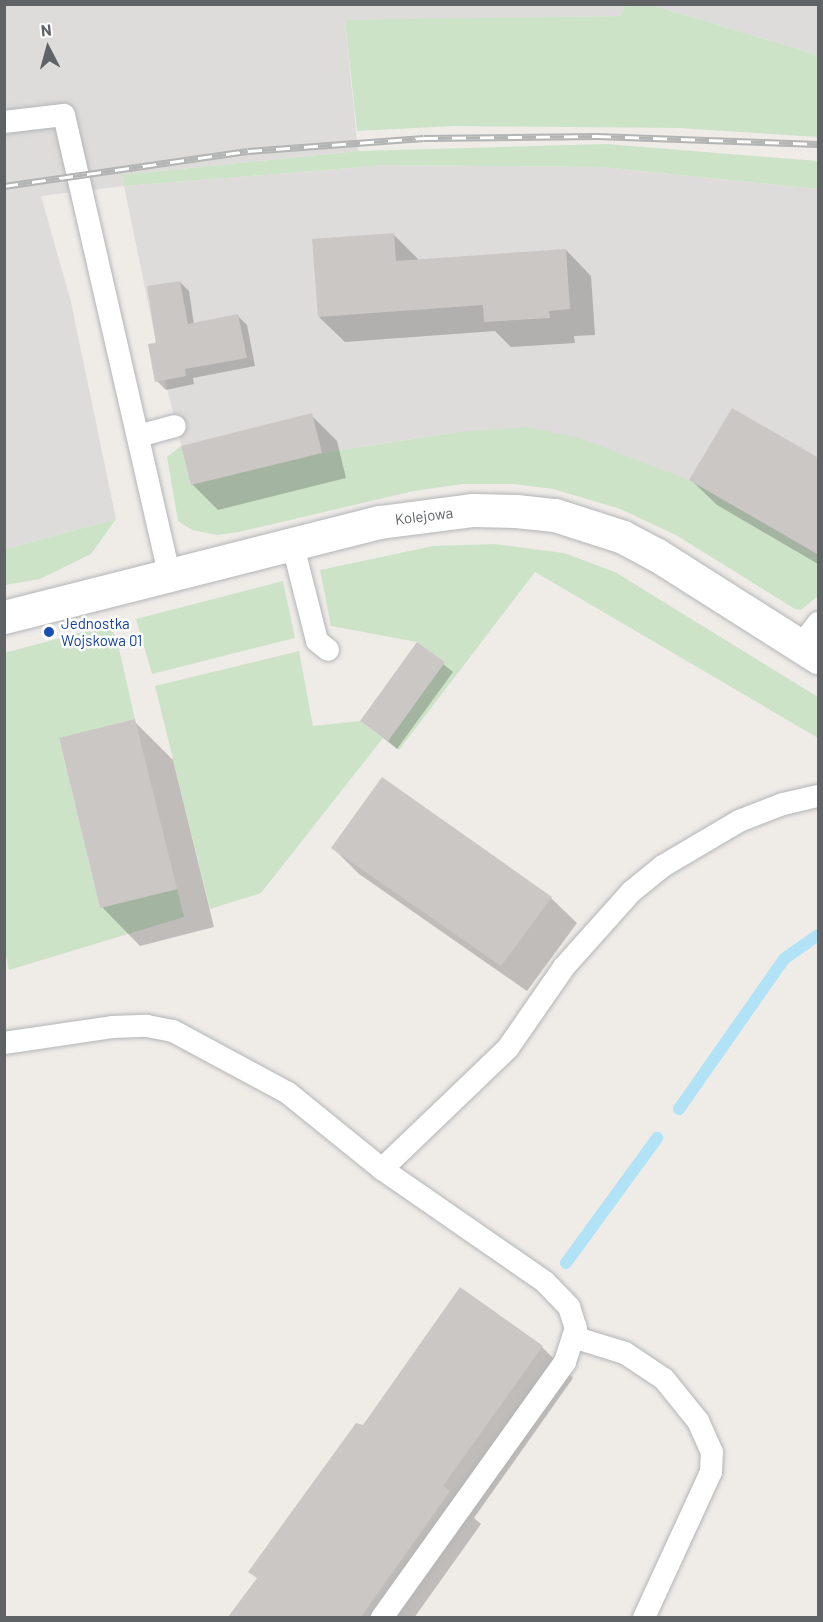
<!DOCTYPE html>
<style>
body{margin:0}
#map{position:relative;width:823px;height:1622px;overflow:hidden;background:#efece8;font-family:Barlow,sans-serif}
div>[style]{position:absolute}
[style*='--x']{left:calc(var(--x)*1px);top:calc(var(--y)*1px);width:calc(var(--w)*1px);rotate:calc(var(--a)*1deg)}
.industrial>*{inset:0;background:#dedcda}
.green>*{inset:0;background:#cce3c8}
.shadow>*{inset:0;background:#0003}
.stream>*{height:12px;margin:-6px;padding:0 6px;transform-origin:6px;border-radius:6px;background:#b2e2f5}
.building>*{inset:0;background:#cbc7c4}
.roads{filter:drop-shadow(0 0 2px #b3b5b8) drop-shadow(0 0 2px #b3b5b8)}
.service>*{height:22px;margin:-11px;padding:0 11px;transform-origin:11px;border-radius:11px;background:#fff}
.tertiary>*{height:33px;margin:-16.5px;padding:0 16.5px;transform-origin:16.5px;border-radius:16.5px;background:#fff}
.rail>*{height:7px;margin-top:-3.5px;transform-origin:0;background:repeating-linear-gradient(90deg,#fff 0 14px,#b3b4b4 0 28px);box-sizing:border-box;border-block:2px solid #b3b4b4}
.dots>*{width:16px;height:16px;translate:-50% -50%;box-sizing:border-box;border:3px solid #fff;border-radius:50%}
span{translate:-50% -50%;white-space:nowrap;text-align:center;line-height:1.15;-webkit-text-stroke:5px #fff;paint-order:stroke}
.street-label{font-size:15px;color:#5f6366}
.transit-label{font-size:15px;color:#164399}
.left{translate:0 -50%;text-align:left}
.frame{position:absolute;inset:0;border:6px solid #5f6366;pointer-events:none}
.north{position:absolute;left:18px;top:18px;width:60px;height:60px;-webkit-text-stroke:4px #fff;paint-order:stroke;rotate:354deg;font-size:16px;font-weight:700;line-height:24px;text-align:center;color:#5f6366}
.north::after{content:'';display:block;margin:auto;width:21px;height:27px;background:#5f6366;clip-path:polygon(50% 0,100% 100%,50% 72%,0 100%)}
</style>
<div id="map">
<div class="industrial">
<i style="clip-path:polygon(5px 5px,625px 5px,621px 16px,345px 21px,358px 151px,122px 175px,124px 186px,388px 165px,602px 167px,818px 189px,818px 555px,458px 432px,322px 453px,191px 485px,165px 380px,155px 381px,148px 344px,156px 342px,124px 186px,41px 196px,71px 302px,116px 519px,5px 549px)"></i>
<i style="clip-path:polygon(652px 5px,818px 5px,818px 55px)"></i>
</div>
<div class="green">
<i style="clip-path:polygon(625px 5px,652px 5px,818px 55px,818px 137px,678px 128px,454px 126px,357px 131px,345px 20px,621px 16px)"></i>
<i style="clip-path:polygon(606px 144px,818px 161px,818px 189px,602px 167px,388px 165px,124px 186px,122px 175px,358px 151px)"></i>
<i style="clip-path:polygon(528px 427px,580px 438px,689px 480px,818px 555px,818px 596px,801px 610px,795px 609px,676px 535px,620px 509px,553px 489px,514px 484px,463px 484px,414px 491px,239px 532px,217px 535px,192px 530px,178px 521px,167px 457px,181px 446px,191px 485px,322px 453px,458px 432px)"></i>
<i style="clip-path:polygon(116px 519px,91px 554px,40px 579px,5px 585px,5px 549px)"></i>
<i style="clip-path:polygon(494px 544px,564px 553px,615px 572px,818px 697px,818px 738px,535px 572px,399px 750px,388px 741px,445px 662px,417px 642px,331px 626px,320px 570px,433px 546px)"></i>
<i style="clip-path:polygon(283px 581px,295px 638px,152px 674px,136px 619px)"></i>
<i style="clip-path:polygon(109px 625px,117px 640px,135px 719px,59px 739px,100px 908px,177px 889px,184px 917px,9px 970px,4px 946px,4px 653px)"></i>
<i style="clip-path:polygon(299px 651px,313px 726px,360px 721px,383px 738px,261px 893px,210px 909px,155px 686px)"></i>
</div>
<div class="shadow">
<i style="clip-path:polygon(394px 235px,420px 261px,566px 250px,591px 276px,595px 335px,574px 336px,575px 343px,511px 347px,495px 331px,345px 342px,319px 317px)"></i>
<i style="clip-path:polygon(180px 282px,189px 291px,194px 325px,238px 316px,247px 325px,255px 366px,193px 378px,194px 384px,166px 390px,157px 381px,158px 344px)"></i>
<i style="clip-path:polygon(311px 415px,337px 441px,346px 478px,218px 510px,192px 484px)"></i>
<i style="clip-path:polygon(818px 460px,818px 564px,717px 505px,691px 480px)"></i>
<i style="clip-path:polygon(418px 644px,453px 672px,397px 749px,362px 721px)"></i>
<i style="clip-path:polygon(134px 721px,173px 760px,214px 927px,140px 946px,102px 907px)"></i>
<i style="clip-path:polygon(333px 848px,551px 898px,577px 923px,527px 991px,359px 874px)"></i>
<i style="clip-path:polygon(542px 1347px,573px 1378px,474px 1518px,481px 1524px,414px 1618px,230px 1618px,258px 1579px,250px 1572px,363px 1427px)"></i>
</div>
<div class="stream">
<i style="--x:679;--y:1109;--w:183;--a:-55"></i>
<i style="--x:784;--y:959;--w:42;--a:-35.2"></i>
<i style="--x:566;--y:1263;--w:155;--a:-53.9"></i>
</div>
<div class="building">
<i style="clip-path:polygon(394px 233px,396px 261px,566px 249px,570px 309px,549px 311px,550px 318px,484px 322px,483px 305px,318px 317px,312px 239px)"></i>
<i style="clip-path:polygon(180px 281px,188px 324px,238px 314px,247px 358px,185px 369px,186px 376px,155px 382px,148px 344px,156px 343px,147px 286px)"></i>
<i style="clip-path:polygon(732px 408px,819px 458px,819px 555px,689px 480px)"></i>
<i style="clip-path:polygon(312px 413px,322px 453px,191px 485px,181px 446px)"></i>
<i style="clip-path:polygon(417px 642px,445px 662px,388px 741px,360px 721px)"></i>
<i style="clip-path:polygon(135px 719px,177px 889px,100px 908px,59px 738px)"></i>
<i style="clip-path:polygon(382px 777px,552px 897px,501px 966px,331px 848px)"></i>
<i style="clip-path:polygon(460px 1287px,543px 1346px,443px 1486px,450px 1491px,361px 1617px,228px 1617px,257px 1578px,248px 1572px,356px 1423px,363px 1425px)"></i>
</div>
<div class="roads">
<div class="service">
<i style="--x:4;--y:122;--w:60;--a:-6.7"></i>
<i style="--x:64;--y:115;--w:472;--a:77.1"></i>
<i style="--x:138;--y:436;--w:38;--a:-15"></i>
<i style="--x:292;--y:542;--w:102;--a:75.8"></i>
<i style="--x:317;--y:641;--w:14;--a:39"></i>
<i style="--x:801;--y:645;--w:28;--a:-52"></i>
<i style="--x:4;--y:1043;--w:109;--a:-8.4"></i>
<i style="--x:112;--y:1027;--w:35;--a:-2"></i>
<i style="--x:147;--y:1026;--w:26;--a:11"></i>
<i style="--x:173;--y:1031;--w:131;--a:28.3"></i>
<i style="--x:288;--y:1093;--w:121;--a:39"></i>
<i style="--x:382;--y:1169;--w:198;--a:34.7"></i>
<i style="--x:545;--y:1282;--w:35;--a:46"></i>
<i style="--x:569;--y:1307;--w:22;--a:72"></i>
<i style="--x:576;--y:1328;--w:36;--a:108"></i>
<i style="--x:565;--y:1362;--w:315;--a:125.6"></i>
<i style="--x:382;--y:1169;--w:175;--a:-43.8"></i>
<i style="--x:508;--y:1048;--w:98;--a:-55.3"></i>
<i style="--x:564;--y:967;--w:101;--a:-48.2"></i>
<i style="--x:631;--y:892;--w:41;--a:-39.1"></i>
<i style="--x:663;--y:866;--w:88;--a:-30.6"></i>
<i style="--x:739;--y:821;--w:47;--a:-21.1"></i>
<i style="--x:783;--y:804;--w:36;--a:-13"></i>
<i style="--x:573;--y:1337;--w:54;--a:17.1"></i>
<i style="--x:625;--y:1353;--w:47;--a:33.7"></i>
<i style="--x:664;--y:1379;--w:54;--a:51"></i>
<i style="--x:698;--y:1421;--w:34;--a:66"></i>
<i style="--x:712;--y:1452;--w:20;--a:93"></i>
<i style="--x:711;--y:1472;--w:161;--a:114.7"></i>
</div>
<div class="tertiary">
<i style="--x:4;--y:617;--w:388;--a:-14.2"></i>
<i style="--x:380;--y:522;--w:94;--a:-7.4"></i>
<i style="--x:473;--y:510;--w:43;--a:1.3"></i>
<i style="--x:516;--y:511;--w:39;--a:6"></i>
<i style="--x:555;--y:515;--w:71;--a:17.9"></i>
<i style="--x:623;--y:537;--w:38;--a:28"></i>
<i style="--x:657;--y:555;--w:191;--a:32.4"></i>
</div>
</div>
<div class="rail">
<i style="--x:4;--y:186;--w:246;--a:-8.2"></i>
<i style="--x:248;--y:151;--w:176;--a:-4.2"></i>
<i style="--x:424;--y:138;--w:173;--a:-0.7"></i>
<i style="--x:597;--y:136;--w:221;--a:2.1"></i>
</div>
<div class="dots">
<i style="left:49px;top:632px;background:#1a4fb4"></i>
</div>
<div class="street-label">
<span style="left:424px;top:516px;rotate:-7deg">Kolejowa</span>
</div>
<div class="transit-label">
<span class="left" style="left:61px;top:632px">Jednostka<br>Wojskowa 01</span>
</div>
<div class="frame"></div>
<div class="north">N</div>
</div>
